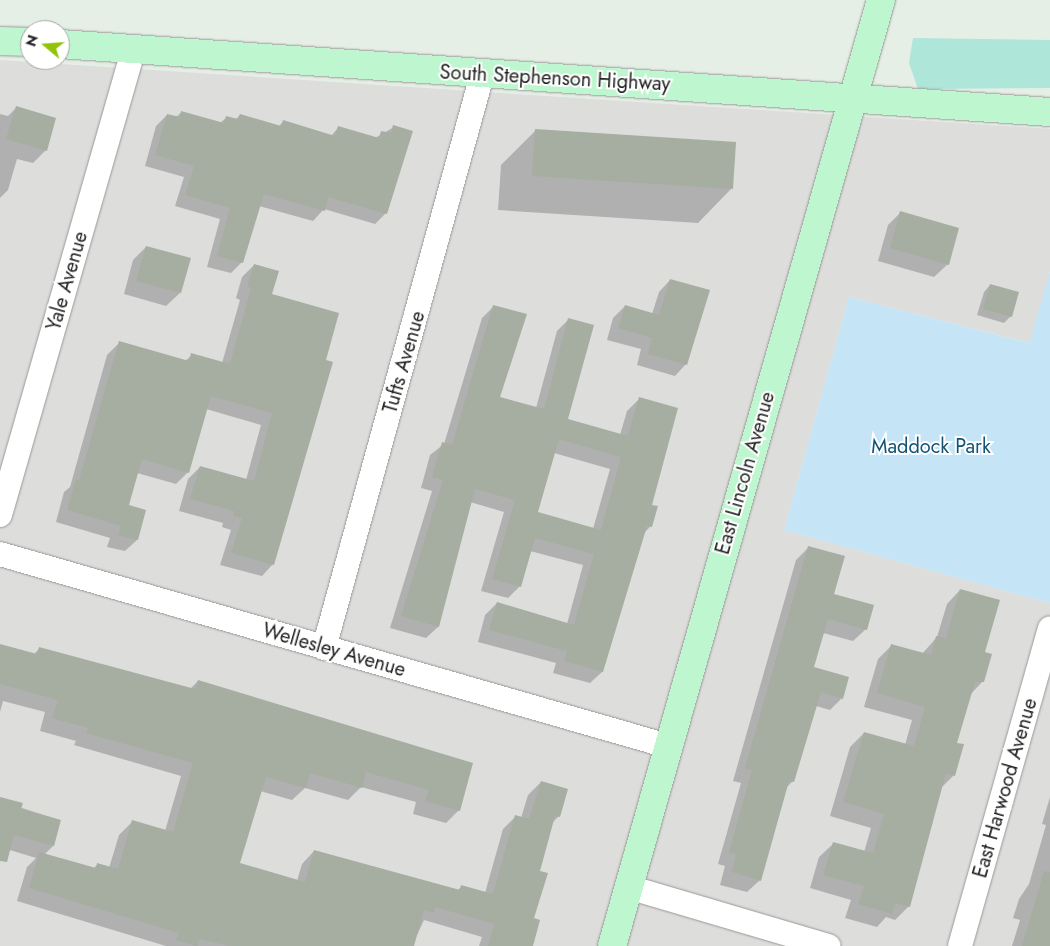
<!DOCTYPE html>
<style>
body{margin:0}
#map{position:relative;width:1050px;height:946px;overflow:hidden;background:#e6efe6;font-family:Jost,sans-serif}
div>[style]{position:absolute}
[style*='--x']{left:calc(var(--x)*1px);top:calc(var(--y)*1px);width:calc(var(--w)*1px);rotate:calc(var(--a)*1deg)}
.residential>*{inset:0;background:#dddddc}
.grass>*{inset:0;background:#aee6da}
.park>*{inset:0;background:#c5e5f7}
.shadow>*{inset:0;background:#0003}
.building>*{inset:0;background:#a5aea1}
.roads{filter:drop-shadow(0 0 1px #999) drop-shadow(0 0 1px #999)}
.street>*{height:24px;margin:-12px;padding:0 12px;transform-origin:12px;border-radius:12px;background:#fff}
.secondary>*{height:28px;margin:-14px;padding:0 14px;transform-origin:14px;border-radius:14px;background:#bdf6cf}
span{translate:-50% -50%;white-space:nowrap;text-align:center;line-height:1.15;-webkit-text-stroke:4px #fff;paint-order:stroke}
.street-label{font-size:20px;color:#1f1f1f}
.park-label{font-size:20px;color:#125478}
.north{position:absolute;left:20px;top:20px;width:50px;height:50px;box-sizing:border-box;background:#fff;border:1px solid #a5a5a5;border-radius:50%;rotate:288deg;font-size:14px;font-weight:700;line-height:20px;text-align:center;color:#1f1f1f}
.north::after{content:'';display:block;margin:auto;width:18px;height:22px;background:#91c30b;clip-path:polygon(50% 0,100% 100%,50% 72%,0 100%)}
</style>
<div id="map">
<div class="residential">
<i style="clip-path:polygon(0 60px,1050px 129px,1050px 271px,1030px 343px,849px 297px,784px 530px,1050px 603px,1050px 946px,0 946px)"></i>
</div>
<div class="grass">
<i style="clip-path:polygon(913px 38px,1050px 40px,1050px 88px,918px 89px,909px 63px)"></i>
</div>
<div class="park">
<i style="clip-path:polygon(1050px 271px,1050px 603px,784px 530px,849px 297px,1029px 343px)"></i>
</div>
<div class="shadow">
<i style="clip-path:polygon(16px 108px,46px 150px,33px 163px,17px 159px,8px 190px,0 198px,0 114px,8px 116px)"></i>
<i style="clip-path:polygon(182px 112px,220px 123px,227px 117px,235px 120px,240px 115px,279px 126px,283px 122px,331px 136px,338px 128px,375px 138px,394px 127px,386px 213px,375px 224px,324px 209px,313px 221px,259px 206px,242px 262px,231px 273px,207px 267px,220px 219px,175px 206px,184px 177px,145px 166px,156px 126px,167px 115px,176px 117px)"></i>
<i style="clip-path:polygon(536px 130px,732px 188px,698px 223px,498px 210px,501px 165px)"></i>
<i style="clip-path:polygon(901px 212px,948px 264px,934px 277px,878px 261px,888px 225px)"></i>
<i style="clip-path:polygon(146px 247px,180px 293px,166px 306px,124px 294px,133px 260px)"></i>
<i style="clip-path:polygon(254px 265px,271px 295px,337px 314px,273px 564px,262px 576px,220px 565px,231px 530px,222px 527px,223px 523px,179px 511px,188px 479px,200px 467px,246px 480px,261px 425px,206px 409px,188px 472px,176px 484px,137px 473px,128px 506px,137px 540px,125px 551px,107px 547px,110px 538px,56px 522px,64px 492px,70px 487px,107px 355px,119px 343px,185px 361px,192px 355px,222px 363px,240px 300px,236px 298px,242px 277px)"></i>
<i style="clip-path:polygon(670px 280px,686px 364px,675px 376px,637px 365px,641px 349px,607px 340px,613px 318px,625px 306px,652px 314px,659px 292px)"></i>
<i style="clip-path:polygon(990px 285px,1011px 316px,1004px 323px,977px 315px,984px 292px)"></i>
<i style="clip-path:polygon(evenodd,494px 306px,498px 398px,536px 408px,557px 331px,569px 319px,567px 420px,620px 435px,627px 411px,639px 399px,651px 526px,643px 534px,602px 672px,590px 683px,553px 673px,556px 663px,478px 642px,485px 615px,497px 603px,567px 624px,583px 565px,530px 551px,520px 586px,508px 598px,481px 591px,504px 512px,470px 502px,438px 627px,426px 638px,390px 628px,432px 491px,421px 488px,430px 455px,444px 444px,482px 318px,494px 306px,554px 453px,610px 469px,593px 529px,536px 512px,554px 453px)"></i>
<i style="clip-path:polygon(809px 547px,832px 595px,866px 629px,853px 641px,823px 633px,813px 668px,842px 698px,830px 710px,816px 706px,793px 781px,785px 789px,760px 880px,747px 892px,720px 885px,725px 866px,718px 864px,741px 783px,733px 781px,796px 560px)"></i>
<i style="clip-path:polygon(960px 590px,983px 653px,983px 681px,970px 695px,956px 743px,954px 775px,940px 789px,909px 906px,895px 920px,886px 917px,877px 927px,845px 918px,851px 900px,810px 888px,819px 857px,833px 844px,864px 852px,871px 828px,830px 816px,850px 747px,864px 733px,905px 745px,912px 720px,864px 707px,878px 659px,892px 645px,922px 654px,937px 637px,947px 604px)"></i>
<i style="clip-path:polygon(0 645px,34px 654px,39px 649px,190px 689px,198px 681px,472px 764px,459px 810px,446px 823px,413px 814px,416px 802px,361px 787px,348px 800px,305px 788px,292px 800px,260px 791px,238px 864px,297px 881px,302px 864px,314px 851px,458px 890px,462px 886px,485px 893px,503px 829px,516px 816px,521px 818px,528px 795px,541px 782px,559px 816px,552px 823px,538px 871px,531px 946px,479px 946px,482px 937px,424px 920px,412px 946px,166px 946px,17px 901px,27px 867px,36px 858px,0 847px,0 801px,60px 820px,53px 846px,44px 855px,93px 869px,97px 865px,109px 868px,119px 835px,132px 822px,165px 831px,181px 776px,74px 745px,76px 741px,40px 731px,45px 712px,3px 701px,0 712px)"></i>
<i style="clip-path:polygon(1050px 797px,1050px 946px,1012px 946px,1020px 920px,1013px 918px,1019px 899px,1029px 884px,1046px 825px,1042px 824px)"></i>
</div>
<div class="building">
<i style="clip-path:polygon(16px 106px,56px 118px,47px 151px,6px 139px)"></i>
<i style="clip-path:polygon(181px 111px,224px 123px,226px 116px,238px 119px,240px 114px,281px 126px,283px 120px,335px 136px,338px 126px,379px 138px,381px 131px,391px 133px,393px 125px,413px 131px,387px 214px,328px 197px,325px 211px,264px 194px,243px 263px,217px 256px,230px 208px,185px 195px,194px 166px,155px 155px,167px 114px,180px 117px)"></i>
<i style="clip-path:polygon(535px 129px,736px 142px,733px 189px,532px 176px)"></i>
<i style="clip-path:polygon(900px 211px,959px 228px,949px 265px,890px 248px)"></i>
<i style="clip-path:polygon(146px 246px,191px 258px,181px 293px,136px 281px)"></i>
<i style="clip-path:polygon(254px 264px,279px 271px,272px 294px,339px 313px,326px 360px,333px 362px,274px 565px,231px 553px,242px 518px,233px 516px,234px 511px,190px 499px,200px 466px,254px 481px,272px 413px,211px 396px,189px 473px,142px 459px,129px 505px,146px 510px,138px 540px,118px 535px,121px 526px,67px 510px,76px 479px,79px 480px,119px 341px,189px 361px,191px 353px,230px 364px,251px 288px,247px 287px)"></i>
<i style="clip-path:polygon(670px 279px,710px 290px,687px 365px,648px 354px,652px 338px,618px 328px,625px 305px,659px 315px)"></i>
<i style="clip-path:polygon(990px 284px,1019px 292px,1012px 317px,983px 309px)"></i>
<i style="clip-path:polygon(evenodd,493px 305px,527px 314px,500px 397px,544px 409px,568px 318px,594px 325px,568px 419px,628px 436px,639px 397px,678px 408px,652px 505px,658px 506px,652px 527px,647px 526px,603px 672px,564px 661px,567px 651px,489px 630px,497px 602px,574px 625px,594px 554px,535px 538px,521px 587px,492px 579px,515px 500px,475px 489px,439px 627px,401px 616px,443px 480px,432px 477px,442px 442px,452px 445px,493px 305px,559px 439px,621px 457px,601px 530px,538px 512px,559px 439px)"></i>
<i style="clip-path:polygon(808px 546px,845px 556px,834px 594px,874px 605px,867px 630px,828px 619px,814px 667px,849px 677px,843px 699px,821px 692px,794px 782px,789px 781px,761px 881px,732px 872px,736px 854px,729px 852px,752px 770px,745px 768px)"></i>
<i style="clip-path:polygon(960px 589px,1000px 600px,985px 652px,992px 654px,984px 682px,975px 682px,957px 743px,964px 744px,955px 776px,946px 773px,910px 907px,895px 903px,892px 914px,858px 904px,864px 886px,823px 875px,833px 842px,873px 853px,884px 814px,843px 802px,864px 732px,914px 746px,925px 707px,877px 693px,891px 644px,931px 655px,936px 636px,946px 638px)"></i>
<i style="clip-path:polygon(0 644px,37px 654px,39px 647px,195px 689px,198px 680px,473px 763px,460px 811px,425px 801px,429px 790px,366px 772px,362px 788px,310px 773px,306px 788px,266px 777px,240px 863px,305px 882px,314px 850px,460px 890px,461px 885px,493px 894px,515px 815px,529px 819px,541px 781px,568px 789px,560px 817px,555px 816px,540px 871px,548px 873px,534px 918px,540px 920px,533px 946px,488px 946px,494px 924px,435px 907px,434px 913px,424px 910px,414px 946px,230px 946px,200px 939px,197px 946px,176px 940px,179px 933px,29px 888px,39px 852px,96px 868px,97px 863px,118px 869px,132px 820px,173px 832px,193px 763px,86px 733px,88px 728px,52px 718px,58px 700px,0 684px)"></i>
<i style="clip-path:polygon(0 797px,23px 803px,21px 809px,61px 820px,54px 846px,14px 835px,7px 862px,0 861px)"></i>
<i style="clip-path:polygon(1044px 871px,1050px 872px,1050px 946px,1022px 946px)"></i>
</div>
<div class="roads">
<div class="street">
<i style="--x:0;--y:515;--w:486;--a:-74"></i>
<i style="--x:0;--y:554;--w:695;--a:16.04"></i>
<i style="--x:324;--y:648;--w:594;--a:-74.58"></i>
<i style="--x:628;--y:887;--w:209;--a:16.4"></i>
<i style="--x:960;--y:946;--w:330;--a:-74.2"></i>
</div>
<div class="secondary">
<i style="--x:0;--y:41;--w:30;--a:2"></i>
<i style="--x:60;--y:44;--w:992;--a:3.93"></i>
<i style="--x:612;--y:946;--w:984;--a:-74.13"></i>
</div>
</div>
<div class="street-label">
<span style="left:555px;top:78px;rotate:3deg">South Stephenson Highway</span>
<span style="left:67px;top:281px;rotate:-74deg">Yale Avenue</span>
<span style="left:404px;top:362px;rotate:-74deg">Tufts Avenue</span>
<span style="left:745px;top:473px;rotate:-74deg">East Lincoln Avenue</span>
<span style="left:334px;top:650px;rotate:16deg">Wellesley Avenue</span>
<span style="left:1005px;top:788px;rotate:-74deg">East Harwood Avenue</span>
</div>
<div class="park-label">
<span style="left:931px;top:446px">Maddock Park</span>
</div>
<div class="north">N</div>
</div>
